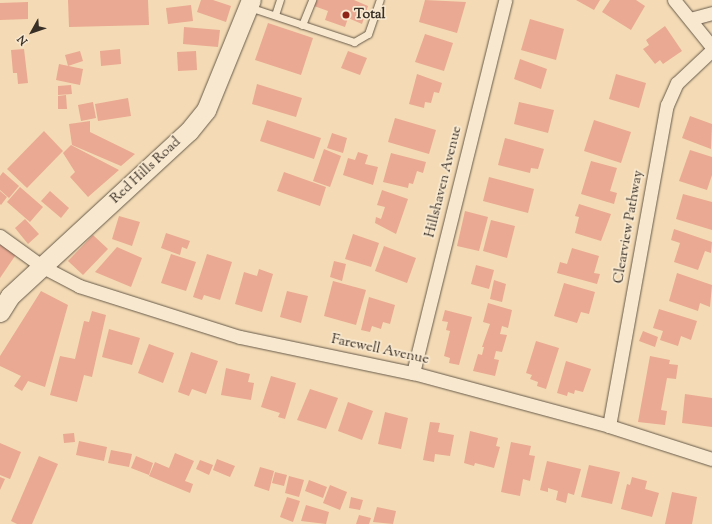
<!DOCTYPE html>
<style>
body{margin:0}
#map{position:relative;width:712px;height:524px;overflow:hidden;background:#f4dbb5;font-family:"Sorts Mill Goudy",serif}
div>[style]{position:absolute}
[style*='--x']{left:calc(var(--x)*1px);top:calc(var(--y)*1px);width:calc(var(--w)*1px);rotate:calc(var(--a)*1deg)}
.building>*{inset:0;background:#eaa992}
.roads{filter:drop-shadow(0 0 1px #675a4a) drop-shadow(0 0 1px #675a4a)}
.lane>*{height:7px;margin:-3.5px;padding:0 3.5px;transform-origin:3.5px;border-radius:3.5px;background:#f8e8cf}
.street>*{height:13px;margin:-6.5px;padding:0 6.5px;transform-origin:6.5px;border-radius:6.5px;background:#f8e8cf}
.secondary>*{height:19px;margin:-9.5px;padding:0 9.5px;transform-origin:9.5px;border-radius:9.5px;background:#f8e8cf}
.dots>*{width:11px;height:11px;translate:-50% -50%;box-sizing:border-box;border:2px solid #f8e8cf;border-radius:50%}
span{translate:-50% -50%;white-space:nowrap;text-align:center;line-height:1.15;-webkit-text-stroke:3.5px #f8e8cf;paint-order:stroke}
.poi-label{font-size:14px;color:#382f26;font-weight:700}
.left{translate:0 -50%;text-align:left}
.street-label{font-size:14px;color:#382f26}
.north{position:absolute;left:12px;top:12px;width:40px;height:40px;-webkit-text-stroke:3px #f8e8cf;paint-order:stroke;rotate:230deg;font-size:11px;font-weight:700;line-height:16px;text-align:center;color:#382f26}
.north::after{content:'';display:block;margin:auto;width:14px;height:18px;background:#382f26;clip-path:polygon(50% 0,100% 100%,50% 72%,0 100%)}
</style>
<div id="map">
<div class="building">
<i style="clip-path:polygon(68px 0,148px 0,149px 25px,69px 27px)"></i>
<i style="clip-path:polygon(201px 0,213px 0,231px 6px,226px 22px,197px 12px)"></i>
<i style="clip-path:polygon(317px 0,354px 0,368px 6px,362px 24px,348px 18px,345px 27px,325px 20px,328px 11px,314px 6px)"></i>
<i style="clip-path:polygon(425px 0,466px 2px,457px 33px,419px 22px)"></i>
<i style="clip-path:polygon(576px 0,600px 0,594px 10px)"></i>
<i style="clip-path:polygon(610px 0,636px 0,645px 6px,631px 30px,602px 12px)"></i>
<i style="clip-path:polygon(28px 2px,28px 19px,0 20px,0 3px)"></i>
<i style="clip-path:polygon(191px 5px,193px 21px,168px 24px,166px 8px)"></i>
<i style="clip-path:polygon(530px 19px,564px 29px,556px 60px,521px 50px)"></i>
<i style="clip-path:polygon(268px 23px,313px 38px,301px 75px,255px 60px)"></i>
<i style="clip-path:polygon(665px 26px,682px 51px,663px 64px,660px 60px,655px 64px,643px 49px,649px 45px,646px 40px)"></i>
<i style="clip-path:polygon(184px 27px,220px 30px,218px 47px,183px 44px)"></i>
<i style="clip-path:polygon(425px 34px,453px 43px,444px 71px,415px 62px)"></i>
<i style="clip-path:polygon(24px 49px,28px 83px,18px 84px,17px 73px,13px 73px,11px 50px)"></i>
<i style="clip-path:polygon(120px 49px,121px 64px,101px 66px,100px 51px)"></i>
<i style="clip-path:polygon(80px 51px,83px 61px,68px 66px,65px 55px)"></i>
<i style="clip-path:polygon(196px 51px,197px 70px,178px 71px,177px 52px)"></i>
<i style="clip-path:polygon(348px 51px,367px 58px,360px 75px,341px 68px)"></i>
<i style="clip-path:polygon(520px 59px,547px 69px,541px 89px,514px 79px)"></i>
<i style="clip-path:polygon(59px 64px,83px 69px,80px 85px,56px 80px)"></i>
<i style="clip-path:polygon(417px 74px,442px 83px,439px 93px,434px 92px,431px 103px,425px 102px,424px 108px,409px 104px)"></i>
<i style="clip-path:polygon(616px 74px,646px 83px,639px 108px,609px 99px)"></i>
<i style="clip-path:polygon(257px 84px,302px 98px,296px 117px,252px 104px)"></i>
<i style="clip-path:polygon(71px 85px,72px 94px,58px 95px,58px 86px)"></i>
<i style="clip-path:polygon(66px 95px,67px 109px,58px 109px,58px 96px)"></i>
<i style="clip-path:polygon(128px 98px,131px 116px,98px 121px,95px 104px)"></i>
<i style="clip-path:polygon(93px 102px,96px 118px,81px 121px,78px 105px)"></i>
<i style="clip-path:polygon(519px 102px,554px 110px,548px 133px,514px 124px)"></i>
<i style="clip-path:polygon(690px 116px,712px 124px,711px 149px,682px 138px)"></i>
<i style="clip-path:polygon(395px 118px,436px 130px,429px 154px,388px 142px)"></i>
<i style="clip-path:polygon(267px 120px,321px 138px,314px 159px,260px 141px)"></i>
<i style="clip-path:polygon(594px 120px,631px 132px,621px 163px,584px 151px)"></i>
<i style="clip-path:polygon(90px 121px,90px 132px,135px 154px,121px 166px,72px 145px,69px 124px)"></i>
<i style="clip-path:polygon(44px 131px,63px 151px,27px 188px,7px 169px)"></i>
<i style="clip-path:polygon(332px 133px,347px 138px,343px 153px,327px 148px)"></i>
<i style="clip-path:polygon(505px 138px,544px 149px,538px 169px,531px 168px,530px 173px,498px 165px)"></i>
<i style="clip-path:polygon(71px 145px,119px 170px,88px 197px,70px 177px,75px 172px,63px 153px)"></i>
<i style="clip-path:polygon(324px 149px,341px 156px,330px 187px,313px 181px)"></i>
<i style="clip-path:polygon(690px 150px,712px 157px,712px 175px,707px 190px,679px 181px)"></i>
<i style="clip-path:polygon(358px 152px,368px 155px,365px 164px,378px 167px,373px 185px,343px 175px,348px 158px,355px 160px)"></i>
<i style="clip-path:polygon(391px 153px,426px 162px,423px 173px,417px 171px,413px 184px,409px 183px,408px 188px,383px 182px)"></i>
<i style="clip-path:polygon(591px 161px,617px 168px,610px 191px,617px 193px,614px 204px,581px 194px)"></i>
<i style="clip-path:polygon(3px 172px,19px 186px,9px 198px,0 190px,0 176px)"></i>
<i style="clip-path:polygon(284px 172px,326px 187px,320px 206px,277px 191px)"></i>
<i style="clip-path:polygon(489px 177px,534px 189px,528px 213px,483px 201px)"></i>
<i style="clip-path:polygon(20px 187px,43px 207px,30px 222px,7px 202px)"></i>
<i style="clip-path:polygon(382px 190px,408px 199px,396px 234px,375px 223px,376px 217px,381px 219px,385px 207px,377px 205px)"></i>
<i style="clip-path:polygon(0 191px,7px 197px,1px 205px,0 204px)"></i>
<i style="clip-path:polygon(50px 191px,69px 208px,61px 218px,41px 201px)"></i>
<i style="clip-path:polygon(683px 194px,712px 202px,712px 230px,676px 219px)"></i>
<i style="clip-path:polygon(579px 204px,611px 214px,601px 241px,575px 233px,579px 217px,575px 216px)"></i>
<i style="clip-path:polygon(465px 211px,488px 217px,479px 251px,457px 246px)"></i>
<i style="clip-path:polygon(119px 216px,140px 222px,132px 246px,112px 239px)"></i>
<i style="clip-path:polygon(25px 219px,39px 234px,28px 244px,15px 228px)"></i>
<i style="clip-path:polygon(491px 220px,515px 226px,507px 258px,483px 251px)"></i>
<i style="clip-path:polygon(674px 229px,712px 242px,711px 253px,705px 251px,698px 270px,674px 262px,680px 243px,671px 240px)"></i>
<i style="clip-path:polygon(166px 233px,190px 241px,187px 249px,182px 247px,180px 255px,161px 248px)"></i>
<i style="clip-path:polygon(353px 234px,379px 243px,371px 267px,345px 259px)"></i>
<i style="clip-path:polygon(93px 235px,108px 249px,83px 275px,68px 261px)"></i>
<i style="clip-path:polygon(0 241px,17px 253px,0 278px)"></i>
<i style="clip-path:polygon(384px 246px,416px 258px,407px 283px,375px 271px)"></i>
<i style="clip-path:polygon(117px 247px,142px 258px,131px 287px,95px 272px)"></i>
<i style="clip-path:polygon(572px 248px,599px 256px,594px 273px,600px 274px,597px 284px,557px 273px,560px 262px,567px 264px)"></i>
<i style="clip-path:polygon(171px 254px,196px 262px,186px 291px,161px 283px)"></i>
<i style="clip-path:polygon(207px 254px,232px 262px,220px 300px,204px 295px,202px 300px,193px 297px)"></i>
<i style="clip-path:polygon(334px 261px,346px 264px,342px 281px,330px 277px)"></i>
<i style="clip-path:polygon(476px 265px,494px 270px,489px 289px,471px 284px)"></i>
<i style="clip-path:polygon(259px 269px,273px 274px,262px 312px,235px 304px,244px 272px,257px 276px)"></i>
<i style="clip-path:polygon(677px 273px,712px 285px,710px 307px,700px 303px,698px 311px,669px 301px)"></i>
<i style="clip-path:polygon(494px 280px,506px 284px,502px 302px,490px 299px)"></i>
<i style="clip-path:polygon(333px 281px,366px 290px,356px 325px,324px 316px)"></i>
<i style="clip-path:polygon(564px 283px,595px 292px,589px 314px,581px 312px,577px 323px,554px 316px)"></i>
<i style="clip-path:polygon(41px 291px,68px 305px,45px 387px,28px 381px,22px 391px,14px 386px,21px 376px,0 366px,0 356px)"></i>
<i style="clip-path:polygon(287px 291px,308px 296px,301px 323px,280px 317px)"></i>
<i style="clip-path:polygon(369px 297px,395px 305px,390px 324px,383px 322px,381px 329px,372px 326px,370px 332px,361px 330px)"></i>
<i style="clip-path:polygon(488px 303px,512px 310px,508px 328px,502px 326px,500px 334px,507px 335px,502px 352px,496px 351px,494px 359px,499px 360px,495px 376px,473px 371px,478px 354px,482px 355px,484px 347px,482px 347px,490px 324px,483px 322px)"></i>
<i style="clip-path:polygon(659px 309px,697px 321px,691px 340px,681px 336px,678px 346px,660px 340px,663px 331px,653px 328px)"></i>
<i style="clip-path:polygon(445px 310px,472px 317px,459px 365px,449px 363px,450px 358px,444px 356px,450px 331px,446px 330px,448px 322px,442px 321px)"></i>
<i style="clip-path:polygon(92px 311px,106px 315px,92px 377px,84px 375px,77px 402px,50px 395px,60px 356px,75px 359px,84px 321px,89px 322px)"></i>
<i style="clip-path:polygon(109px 329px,140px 338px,132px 365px,102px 357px)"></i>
<i style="clip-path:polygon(643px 331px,658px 337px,655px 347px,639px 341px)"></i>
<i style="clip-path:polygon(536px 341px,559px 348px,546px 389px,537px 386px,538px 382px,530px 379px,532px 375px,526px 373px)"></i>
<i style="clip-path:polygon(149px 344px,174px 353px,163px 383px,138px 373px)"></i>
<i style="clip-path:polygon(191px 352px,218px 361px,206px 394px,192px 389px,189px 396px,178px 392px)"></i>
<i style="clip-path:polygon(650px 356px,670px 360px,669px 364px,678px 365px,676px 379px,667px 378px,661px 410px,667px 411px,665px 425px,638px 422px)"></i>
<i style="clip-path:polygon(566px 361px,591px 369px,583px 392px,575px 390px,574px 394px,568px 392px,567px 396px,557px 393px)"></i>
<i style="clip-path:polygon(226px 368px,250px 374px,248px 382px,254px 383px,251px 400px,221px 395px)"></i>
<i style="clip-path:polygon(271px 376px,296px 383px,285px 419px,278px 417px,280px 413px,261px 407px)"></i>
<i style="clip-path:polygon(310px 389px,338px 398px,326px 429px,297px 420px)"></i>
<i style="clip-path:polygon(685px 394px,712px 398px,712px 427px,682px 423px)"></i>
<i style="clip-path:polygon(348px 402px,373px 411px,362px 440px,338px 431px)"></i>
<i style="clip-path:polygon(385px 412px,408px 418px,401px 449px,378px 444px)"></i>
<i style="clip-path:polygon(430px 422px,440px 423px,438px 432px,454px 435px,450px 456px,435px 454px,434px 462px,423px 460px)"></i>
<i style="clip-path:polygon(470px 431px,498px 438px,496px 446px,500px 447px,494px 468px,475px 463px,474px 466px,464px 463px)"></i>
<i style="clip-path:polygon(74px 433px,75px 442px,64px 443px,63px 434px)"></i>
<i style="clip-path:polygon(79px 441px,107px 447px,104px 461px,76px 455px)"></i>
<i style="clip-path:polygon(511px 442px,531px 446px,529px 455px,535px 456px,530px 481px,523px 479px,520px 496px,501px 492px)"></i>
<i style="clip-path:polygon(0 443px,21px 452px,10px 479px,0 475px)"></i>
<i style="clip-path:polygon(111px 450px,132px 454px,129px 467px,108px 463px)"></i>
<i style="clip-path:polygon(175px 453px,194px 461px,185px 481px,193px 484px,190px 493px,149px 476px,155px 462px,169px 468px)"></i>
<i style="clip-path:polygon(39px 456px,58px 464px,32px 524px,17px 524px,11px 521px)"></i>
<i style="clip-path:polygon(136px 456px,153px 463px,149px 475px,131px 468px)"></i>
<i style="clip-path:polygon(217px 459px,235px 466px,230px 477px,213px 470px)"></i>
<i style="clip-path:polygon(200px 460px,213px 465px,209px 475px,196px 469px)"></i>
<i style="clip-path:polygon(547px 461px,581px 469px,574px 495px,568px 493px,566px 503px,556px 500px,558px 491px,548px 488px,548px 492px,540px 490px)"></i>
<i style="clip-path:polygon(589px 465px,620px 472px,612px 504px,581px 497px)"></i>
<i style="clip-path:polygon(260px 467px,274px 471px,269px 491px,254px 486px)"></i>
<i style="clip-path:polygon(275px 472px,287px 475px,284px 486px,272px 483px)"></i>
<i style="clip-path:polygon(289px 476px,304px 480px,299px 497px,285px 493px)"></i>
<i style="clip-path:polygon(0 477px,5px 479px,0 490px)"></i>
<i style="clip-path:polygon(632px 477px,647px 481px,645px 489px,659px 493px,652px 517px,621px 509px,627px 484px,630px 485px)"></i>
<i style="clip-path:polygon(309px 480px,327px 487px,323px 498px,305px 491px)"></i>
<i style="clip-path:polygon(330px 485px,347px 492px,340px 510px,323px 503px)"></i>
<i style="clip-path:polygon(672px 492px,697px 497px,692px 524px,665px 524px)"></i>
<i style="clip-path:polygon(287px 497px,300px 501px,293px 522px,280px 517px)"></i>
<i style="clip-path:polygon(351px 497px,363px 500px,360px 510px,349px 508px)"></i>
<i style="clip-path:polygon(306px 505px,329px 512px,326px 524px,301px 521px)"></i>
<i style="clip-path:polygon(377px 507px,396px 511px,393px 524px,373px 522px)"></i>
<i style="clip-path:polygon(359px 515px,371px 518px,369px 524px,356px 524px)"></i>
</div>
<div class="roads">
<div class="lane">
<i style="--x:249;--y:7;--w:111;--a:18.4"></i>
<i style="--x:354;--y:42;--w:16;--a:-30"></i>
<i style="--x:368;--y:34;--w:36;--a:-71"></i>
<i style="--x:275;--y:15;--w:16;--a:-72"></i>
<i style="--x:302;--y:25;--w:27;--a:-68"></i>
</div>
<div class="street">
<i style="--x:674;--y:0;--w:60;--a:51"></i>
<i style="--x:690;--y:19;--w:23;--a:-15"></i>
<i style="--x:0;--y:236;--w:53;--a:35.8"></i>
<i style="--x:43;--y:267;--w:41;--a:27.8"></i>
<i style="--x:79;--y:286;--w:169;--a:17.6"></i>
<i style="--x:240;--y:337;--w:177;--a:11.8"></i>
<i style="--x:413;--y:373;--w:203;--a:15.1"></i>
<i style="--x:609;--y:426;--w:108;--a:17.8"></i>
<i style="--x:413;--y:373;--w:384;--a:-76.1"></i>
<i style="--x:609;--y:426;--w:326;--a:-79.8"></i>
<i style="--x:667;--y:105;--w:24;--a:-66"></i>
<i style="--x:677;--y:83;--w:48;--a:-43.3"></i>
</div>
<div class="secondary">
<i style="--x:0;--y:312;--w:19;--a:-58"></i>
<i style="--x:10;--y:296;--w:243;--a:-42.7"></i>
<i style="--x:189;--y:131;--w:27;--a:-51"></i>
<i style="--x:206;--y:110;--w:119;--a:-67.8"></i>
</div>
</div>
<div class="dots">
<i style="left:346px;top:15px;background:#8f2418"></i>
</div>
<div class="poi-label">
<span class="left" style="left:354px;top:15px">Total</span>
</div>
<div class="street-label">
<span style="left:146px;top:171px;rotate:-43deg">Red Hills Road</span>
<span style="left:444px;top:182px;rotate:-76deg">Hillshaven Avenue</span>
<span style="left:629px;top:227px;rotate:-80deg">Clearview Pathway</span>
<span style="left:380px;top:350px;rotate:12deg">Farewell Avenue</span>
</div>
<div class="north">N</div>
</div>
